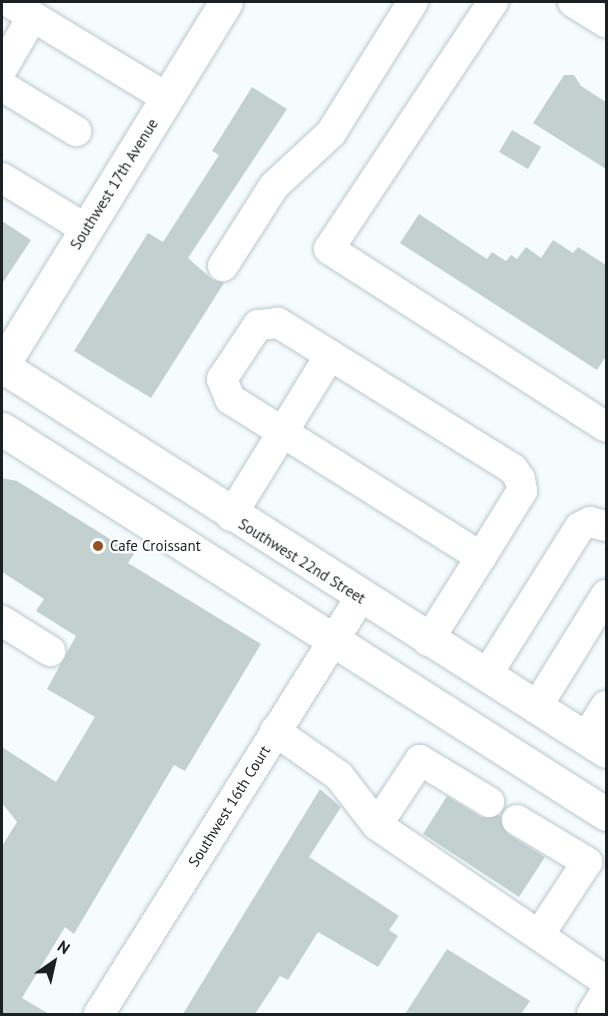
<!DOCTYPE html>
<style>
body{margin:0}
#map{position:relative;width:608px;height:1016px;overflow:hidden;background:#f6fcfe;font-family:"PT Sans",sans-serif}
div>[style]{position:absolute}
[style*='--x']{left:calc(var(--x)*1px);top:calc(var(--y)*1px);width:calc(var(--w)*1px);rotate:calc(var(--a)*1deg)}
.building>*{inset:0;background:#c2d1d0}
.roads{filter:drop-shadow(0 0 2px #bbc7cd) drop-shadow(0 0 2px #bbc7cd)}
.minor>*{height:30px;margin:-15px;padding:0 15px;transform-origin:15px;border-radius:15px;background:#fff}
.major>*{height:33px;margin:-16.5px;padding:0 16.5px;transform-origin:16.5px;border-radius:16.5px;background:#fff}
.dots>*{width:16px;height:16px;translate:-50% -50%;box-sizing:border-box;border:3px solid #fff;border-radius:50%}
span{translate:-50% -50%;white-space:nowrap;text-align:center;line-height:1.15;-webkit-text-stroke:4.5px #fff;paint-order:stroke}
.street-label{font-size:15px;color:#1b2022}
.poi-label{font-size:15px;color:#1b2022}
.left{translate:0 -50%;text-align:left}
.frame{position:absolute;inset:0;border:3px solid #1b2022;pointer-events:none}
.north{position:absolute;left:24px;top:932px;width:60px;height:60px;-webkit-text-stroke:4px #fff;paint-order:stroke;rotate:34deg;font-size:16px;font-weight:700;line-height:24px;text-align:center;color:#1b2022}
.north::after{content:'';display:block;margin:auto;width:21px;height:27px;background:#1b2022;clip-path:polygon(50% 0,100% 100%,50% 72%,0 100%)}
</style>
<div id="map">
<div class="building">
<i style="clip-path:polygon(564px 75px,574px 75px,581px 86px,606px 102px,606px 169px,533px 123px)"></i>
<i style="clip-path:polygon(252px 87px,287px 109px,188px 258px,213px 280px,224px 283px,151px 398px,74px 351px,148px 233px,163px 242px,219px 155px,212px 151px)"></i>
<i style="clip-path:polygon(512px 130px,541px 147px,528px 169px,499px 152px)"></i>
<i style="clip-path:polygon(419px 214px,487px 259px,492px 252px,506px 261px,511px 255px,517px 259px,526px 247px,541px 258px,553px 240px,573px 253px,578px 247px,606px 265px,606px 356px,597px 370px,400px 243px)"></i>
<i style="clip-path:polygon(2px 221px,31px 240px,2px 284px)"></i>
<i style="clip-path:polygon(2px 478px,17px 481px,134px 554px,128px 563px,261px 644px,185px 771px,174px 765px,74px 934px,65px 927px,22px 998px,49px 1014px,2px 1014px,2px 846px,17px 822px,2px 803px,2px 747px,56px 782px,95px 717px,47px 689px,76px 636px,36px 611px,44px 599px,2px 572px)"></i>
<i style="clip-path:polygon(320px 789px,341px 807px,309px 857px,399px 916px,389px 930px,398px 936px,378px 967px,318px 932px,288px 980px,280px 976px,255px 1014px,183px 1014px)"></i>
<i style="clip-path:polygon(447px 796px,481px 817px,500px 815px,508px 834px,545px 857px,519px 897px,423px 834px)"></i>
<i style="clip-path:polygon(447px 949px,530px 1001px,521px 1014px,405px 1014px)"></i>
</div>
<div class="roads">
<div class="minor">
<i style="--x:9;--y:2;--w:185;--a:31.3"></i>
<i style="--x:493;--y:2;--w:296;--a:123.6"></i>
<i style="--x:329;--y:249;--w:329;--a:32.7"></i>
<i style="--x:573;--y:2;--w:39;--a:32"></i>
<i style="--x:2;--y:69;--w:61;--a:-59.7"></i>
<i style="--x:2;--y:86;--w:87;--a:31.3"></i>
<i style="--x:2;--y:178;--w:98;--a:31.3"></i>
<i style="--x:223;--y:266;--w:95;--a:-57.5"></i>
<i style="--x:274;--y:186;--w:78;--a:-42.9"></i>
<i style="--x:331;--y:133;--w:155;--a:-58"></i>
<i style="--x:231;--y:516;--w:189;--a:-58.4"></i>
<i style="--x:2;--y:621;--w:57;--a:32"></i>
<i style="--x:428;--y:641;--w:99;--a:-57.8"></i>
<i style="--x:481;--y:557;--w:78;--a:-58.2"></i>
<i style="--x:522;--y:491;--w:12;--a:-99"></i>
<i style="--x:520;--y:479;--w:12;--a:-125"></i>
<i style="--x:513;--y:469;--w:277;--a:-148.1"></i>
<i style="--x:278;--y:323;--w:20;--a:174"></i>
<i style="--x:258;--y:325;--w:65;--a:123.7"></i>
<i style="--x:222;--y:379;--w:22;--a:68"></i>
<i style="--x:230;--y:399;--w:297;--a:32.2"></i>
<i style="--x:486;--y:676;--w:176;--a:-57.8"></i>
<i style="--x:580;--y:527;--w:11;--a:-27"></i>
<i style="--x:590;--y:522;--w:16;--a:14"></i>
<i style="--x:536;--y:708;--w:133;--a:-58.2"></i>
<i style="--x:275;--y:731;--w:78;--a:35.1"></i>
<i style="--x:339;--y:776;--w:62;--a:52.2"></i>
<i style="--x:377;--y:825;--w:277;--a:34.3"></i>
<i style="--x:586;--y:738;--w:38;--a:-58"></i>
<i style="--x:517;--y:820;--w:82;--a:31"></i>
<i style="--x:587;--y:862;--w:87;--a:123.3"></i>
<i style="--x:377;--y:825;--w:78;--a:-56.5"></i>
<i style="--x:420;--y:760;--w:81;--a:31.3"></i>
<i style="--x:99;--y:1014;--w:491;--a:-57.9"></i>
<i style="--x:592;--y:1014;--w:26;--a:-58"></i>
</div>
<div class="major">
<i style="--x:2;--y:366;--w:716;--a:32.51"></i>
<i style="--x:2;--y:366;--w:427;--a:-58.4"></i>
<i style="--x:2;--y:429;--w:716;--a:32.51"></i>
</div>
</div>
<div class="dots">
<i style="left:98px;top:546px;background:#945022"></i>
</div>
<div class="street-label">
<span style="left:114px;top:184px;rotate:-58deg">Southwest 17th Avenue</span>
<span style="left:302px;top:561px;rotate:32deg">Southwest 22nd Street</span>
<span style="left:229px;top:806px;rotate:-58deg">Southwest 16th Court</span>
</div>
<div class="poi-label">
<span class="left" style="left:110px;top:546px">Cafe Croissant</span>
</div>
<div class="frame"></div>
<div class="north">N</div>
</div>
